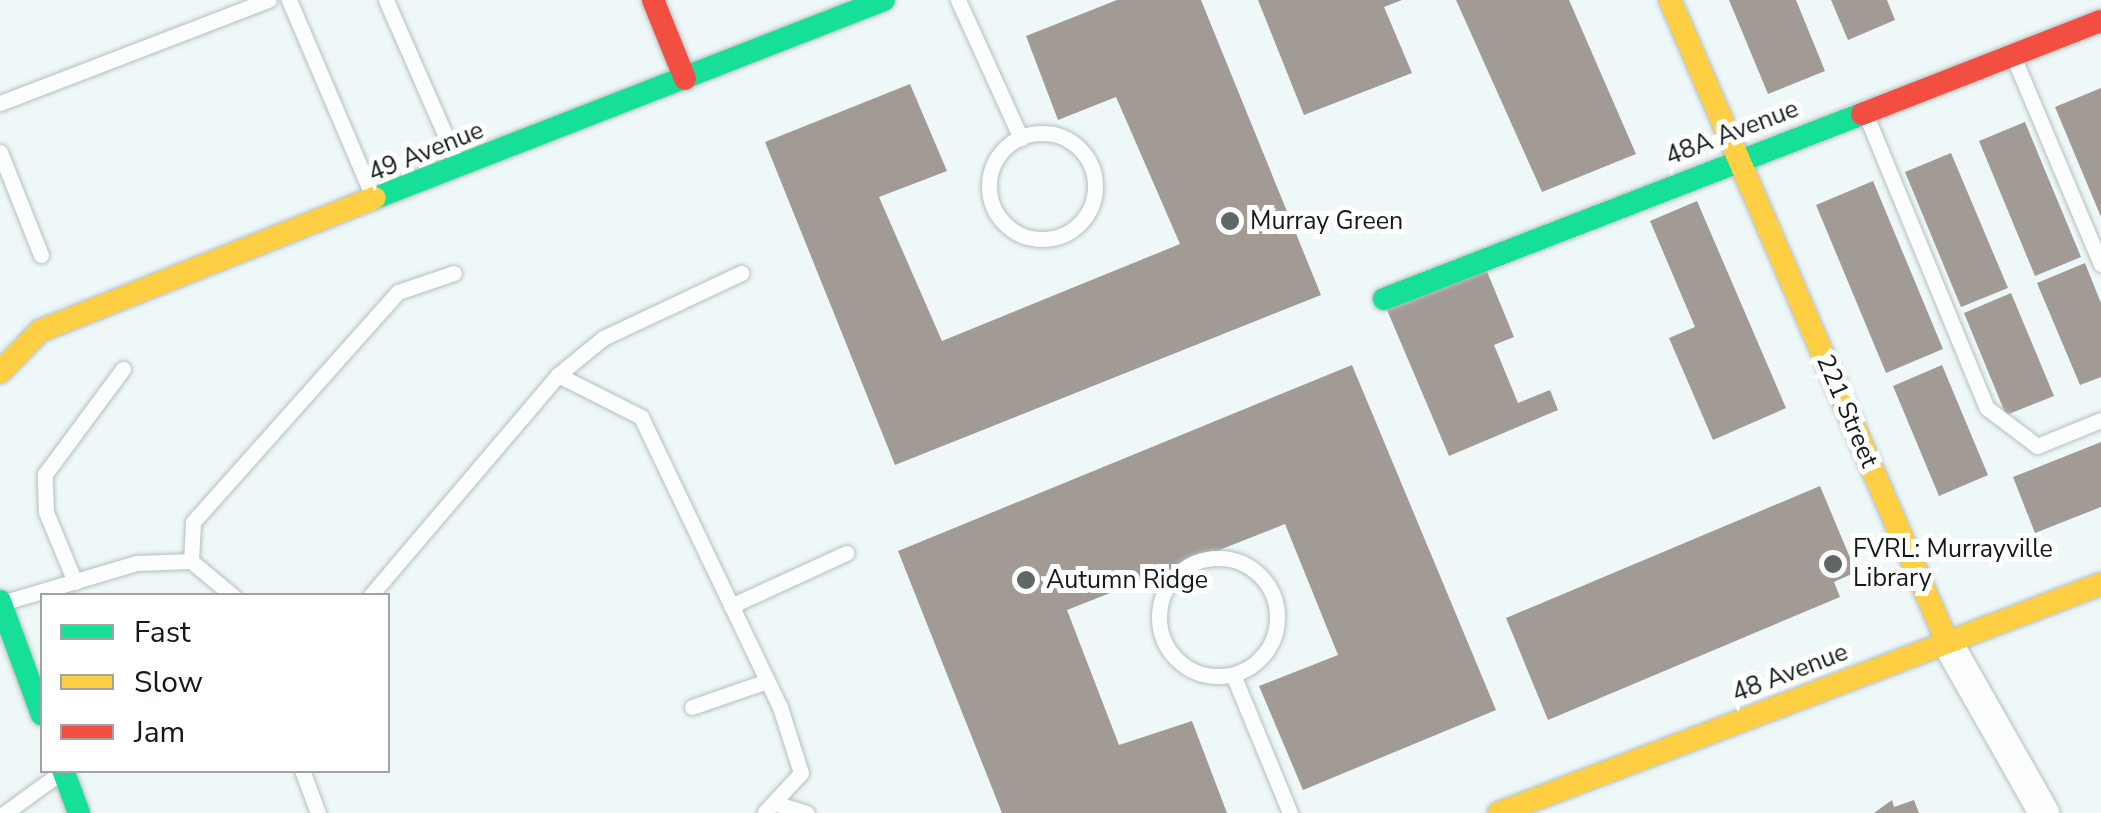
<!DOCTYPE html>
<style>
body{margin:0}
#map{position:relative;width:2101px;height:813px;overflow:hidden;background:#eef8f9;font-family:"Nunito Sans",sans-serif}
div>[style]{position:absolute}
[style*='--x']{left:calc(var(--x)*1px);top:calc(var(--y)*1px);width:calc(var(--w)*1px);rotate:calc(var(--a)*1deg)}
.building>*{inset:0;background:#a29b95}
.roads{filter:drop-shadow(0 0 2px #b6bebf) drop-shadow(0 0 2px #b6bebf)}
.lane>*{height:15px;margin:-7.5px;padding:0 7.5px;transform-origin:7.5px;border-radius:7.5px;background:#fcfefe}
.lane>.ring{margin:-7.5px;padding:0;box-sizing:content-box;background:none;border:15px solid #fcfefe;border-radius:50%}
.street>*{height:30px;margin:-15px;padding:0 15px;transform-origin:15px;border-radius:15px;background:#fcfefe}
.fast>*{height:22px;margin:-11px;padding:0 11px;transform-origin:11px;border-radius:11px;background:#16e098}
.slow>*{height:22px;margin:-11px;padding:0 11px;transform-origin:11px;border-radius:11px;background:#ffcf43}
.jam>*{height:22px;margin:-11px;padding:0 11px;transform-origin:11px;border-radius:11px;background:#f24e42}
.dots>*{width:28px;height:28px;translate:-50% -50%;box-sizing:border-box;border:5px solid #fff;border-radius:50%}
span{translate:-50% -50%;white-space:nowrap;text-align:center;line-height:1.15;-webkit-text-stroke:10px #fff;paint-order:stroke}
.street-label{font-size:25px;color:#131919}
.poi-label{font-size:25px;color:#131919}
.left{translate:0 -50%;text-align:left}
.legend{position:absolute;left:40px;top:593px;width:350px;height:180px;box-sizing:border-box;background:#fff;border:2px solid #a1a3a3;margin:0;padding:12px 18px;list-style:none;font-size:30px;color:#131919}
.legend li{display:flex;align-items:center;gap:20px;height:50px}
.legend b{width:50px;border:2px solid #a1a3a3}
</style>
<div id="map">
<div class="building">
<i style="clip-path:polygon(1117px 0,1201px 0,1321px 295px,895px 465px,765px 142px,910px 84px,947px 171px,879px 197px,942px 341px,1180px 244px,1116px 97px,1058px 120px,1026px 36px)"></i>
<i style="clip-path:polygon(1258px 0,1402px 0,1384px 7px,1412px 73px,1304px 115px)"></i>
<i style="clip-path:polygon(1456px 0,1569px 0,1636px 154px,1542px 192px)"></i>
<i style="clip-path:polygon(1729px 0,1796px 0,1825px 71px,1768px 94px)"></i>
<i style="clip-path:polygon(1831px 0,1887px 0,1895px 20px,1848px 40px)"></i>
<i style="clip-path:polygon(2101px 88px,2101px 217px,2055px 107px)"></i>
<i style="clip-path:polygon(2025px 122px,2081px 257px,2035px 276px,1979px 141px)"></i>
<i style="clip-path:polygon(1951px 153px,2008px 288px,1961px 307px,1905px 172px)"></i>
<i style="clip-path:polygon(1873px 181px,1943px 349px,1886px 373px,1816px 205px)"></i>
<i style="clip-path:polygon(1697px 201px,1786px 408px,1713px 440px,1669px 338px,1695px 327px,1650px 221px)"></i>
<i style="clip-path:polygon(2085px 263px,2101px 303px,2101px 377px,2080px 385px,2037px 283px)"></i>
<i style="clip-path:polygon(1486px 269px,1514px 337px,1494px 345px,1518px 403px,1550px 390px,1558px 410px,1449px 456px,1387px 310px)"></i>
<i style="clip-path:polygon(2011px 293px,2054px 396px,2006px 415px,1964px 313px)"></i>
<i style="clip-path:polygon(1352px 365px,1496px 710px,1303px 790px,1259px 686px,1338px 655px,1285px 524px,1067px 610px,1119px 745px,1192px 721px,1227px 813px,1002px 813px,898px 551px)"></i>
<i style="clip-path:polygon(1942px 365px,1988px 475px,1939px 496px,1893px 386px)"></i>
<i style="clip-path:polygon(2101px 442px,2101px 507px,2035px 533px,2013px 477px)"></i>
<i style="clip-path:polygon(1820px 486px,1856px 572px,1834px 582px,1840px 597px,1548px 720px,1506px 618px)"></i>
<i style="clip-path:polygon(1892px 800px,1894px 807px,1914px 800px,1919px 813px,1874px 813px)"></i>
</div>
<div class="roads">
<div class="lane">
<i style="--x:289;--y:0;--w:216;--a:66.9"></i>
<i style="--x:386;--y:0;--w:179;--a:66.3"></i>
<i style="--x:958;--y:0;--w:152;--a:65.5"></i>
<i style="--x:2013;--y:56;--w:226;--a:67.1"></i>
<i style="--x:0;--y:103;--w:288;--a:-21"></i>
<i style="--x:1866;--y:115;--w:317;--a:67.6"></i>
<i style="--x:1987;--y:408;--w:63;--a:37.2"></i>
<i style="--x:2037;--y:446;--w:69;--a:-22.1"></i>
<i class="ring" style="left:989px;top:133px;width:91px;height:91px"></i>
<i style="--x:0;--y:152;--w:111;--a:68.3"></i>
<i style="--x:558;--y:375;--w:93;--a:26.8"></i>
<i style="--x:641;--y:417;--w:322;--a:64.4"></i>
<i style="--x:780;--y:707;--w:69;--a:72.3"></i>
<i style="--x:801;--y:773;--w:54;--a:132.8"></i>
<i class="ring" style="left:1159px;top:558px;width:103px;height:103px"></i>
<i style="--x:191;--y:561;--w:39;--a:-87"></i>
<i style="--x:193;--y:522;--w:308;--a:-48.3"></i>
<i style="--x:398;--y:292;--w:59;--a:-18.7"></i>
<i style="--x:75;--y:582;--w:76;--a:-112.5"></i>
<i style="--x:46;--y:512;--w:38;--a:-92"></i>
<i style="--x:45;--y:474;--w:131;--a:-53.4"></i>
<i style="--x:370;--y:596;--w:290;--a:-49.6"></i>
<i style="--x:558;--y:375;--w:58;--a:-39.4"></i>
<i style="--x:603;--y:338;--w:153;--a:-25.2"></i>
<i style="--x:5;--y:602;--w:138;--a:-16.5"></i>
<i style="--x:137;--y:563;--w:54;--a:-2.1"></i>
<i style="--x:191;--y:561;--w:55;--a:39.8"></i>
<i style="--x:731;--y:606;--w:127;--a:-24.7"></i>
<i style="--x:1234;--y:677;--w:147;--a:67.6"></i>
<i style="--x:692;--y:707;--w:79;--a:-19.1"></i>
<i style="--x:302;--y:770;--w:46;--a:69.6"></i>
<i style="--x:774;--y:803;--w:34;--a:17"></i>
<i style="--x:5;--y:813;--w:68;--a:-36"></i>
</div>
<div class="street">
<i style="--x:1947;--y:642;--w:197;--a:60.4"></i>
</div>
<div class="fast">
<i style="--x:375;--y:198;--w:546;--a:-21.26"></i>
<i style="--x:1384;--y:299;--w:513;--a:-21.16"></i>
<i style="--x:0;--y:601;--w:121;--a:69.8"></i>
<i style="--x:63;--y:770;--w:46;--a:69.6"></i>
</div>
<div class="slow">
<i style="--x:1670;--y:0;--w:699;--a:66.66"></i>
<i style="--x:0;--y:372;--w:57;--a:-45.7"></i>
<i style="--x:40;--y:331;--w:360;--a:-21.7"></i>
<i style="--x:1499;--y:813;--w:644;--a:-20.83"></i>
</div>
<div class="jam">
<i style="--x:653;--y:0;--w:85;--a:67.9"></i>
<i style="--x:1862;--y:114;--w:256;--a:-21.3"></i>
</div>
</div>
<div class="dots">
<i style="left:1230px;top:221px;background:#606767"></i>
<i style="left:1833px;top:564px;background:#606767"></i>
<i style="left:1026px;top:580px;background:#606767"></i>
</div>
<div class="street-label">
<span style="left:1732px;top:133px;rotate:-21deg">48A Avenue</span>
<span style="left:426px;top:152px;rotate:-22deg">49 Avenue</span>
<span style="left:1847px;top:411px;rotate:67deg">221 Street</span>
<span style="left:1790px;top:673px;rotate:-21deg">48 Avenue</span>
</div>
<div class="poi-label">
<span class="left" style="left:1250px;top:221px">Murray Green</span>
<span class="left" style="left:1853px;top:564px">FVRL: Murrayville<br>Library</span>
<span class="left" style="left:1046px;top:580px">Autumn Ridge</span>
</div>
<ul class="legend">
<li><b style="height:12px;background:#16e098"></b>Fast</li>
<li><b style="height:12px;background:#ffcf43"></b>Slow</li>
<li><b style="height:12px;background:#f24e42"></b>Jam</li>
</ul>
</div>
